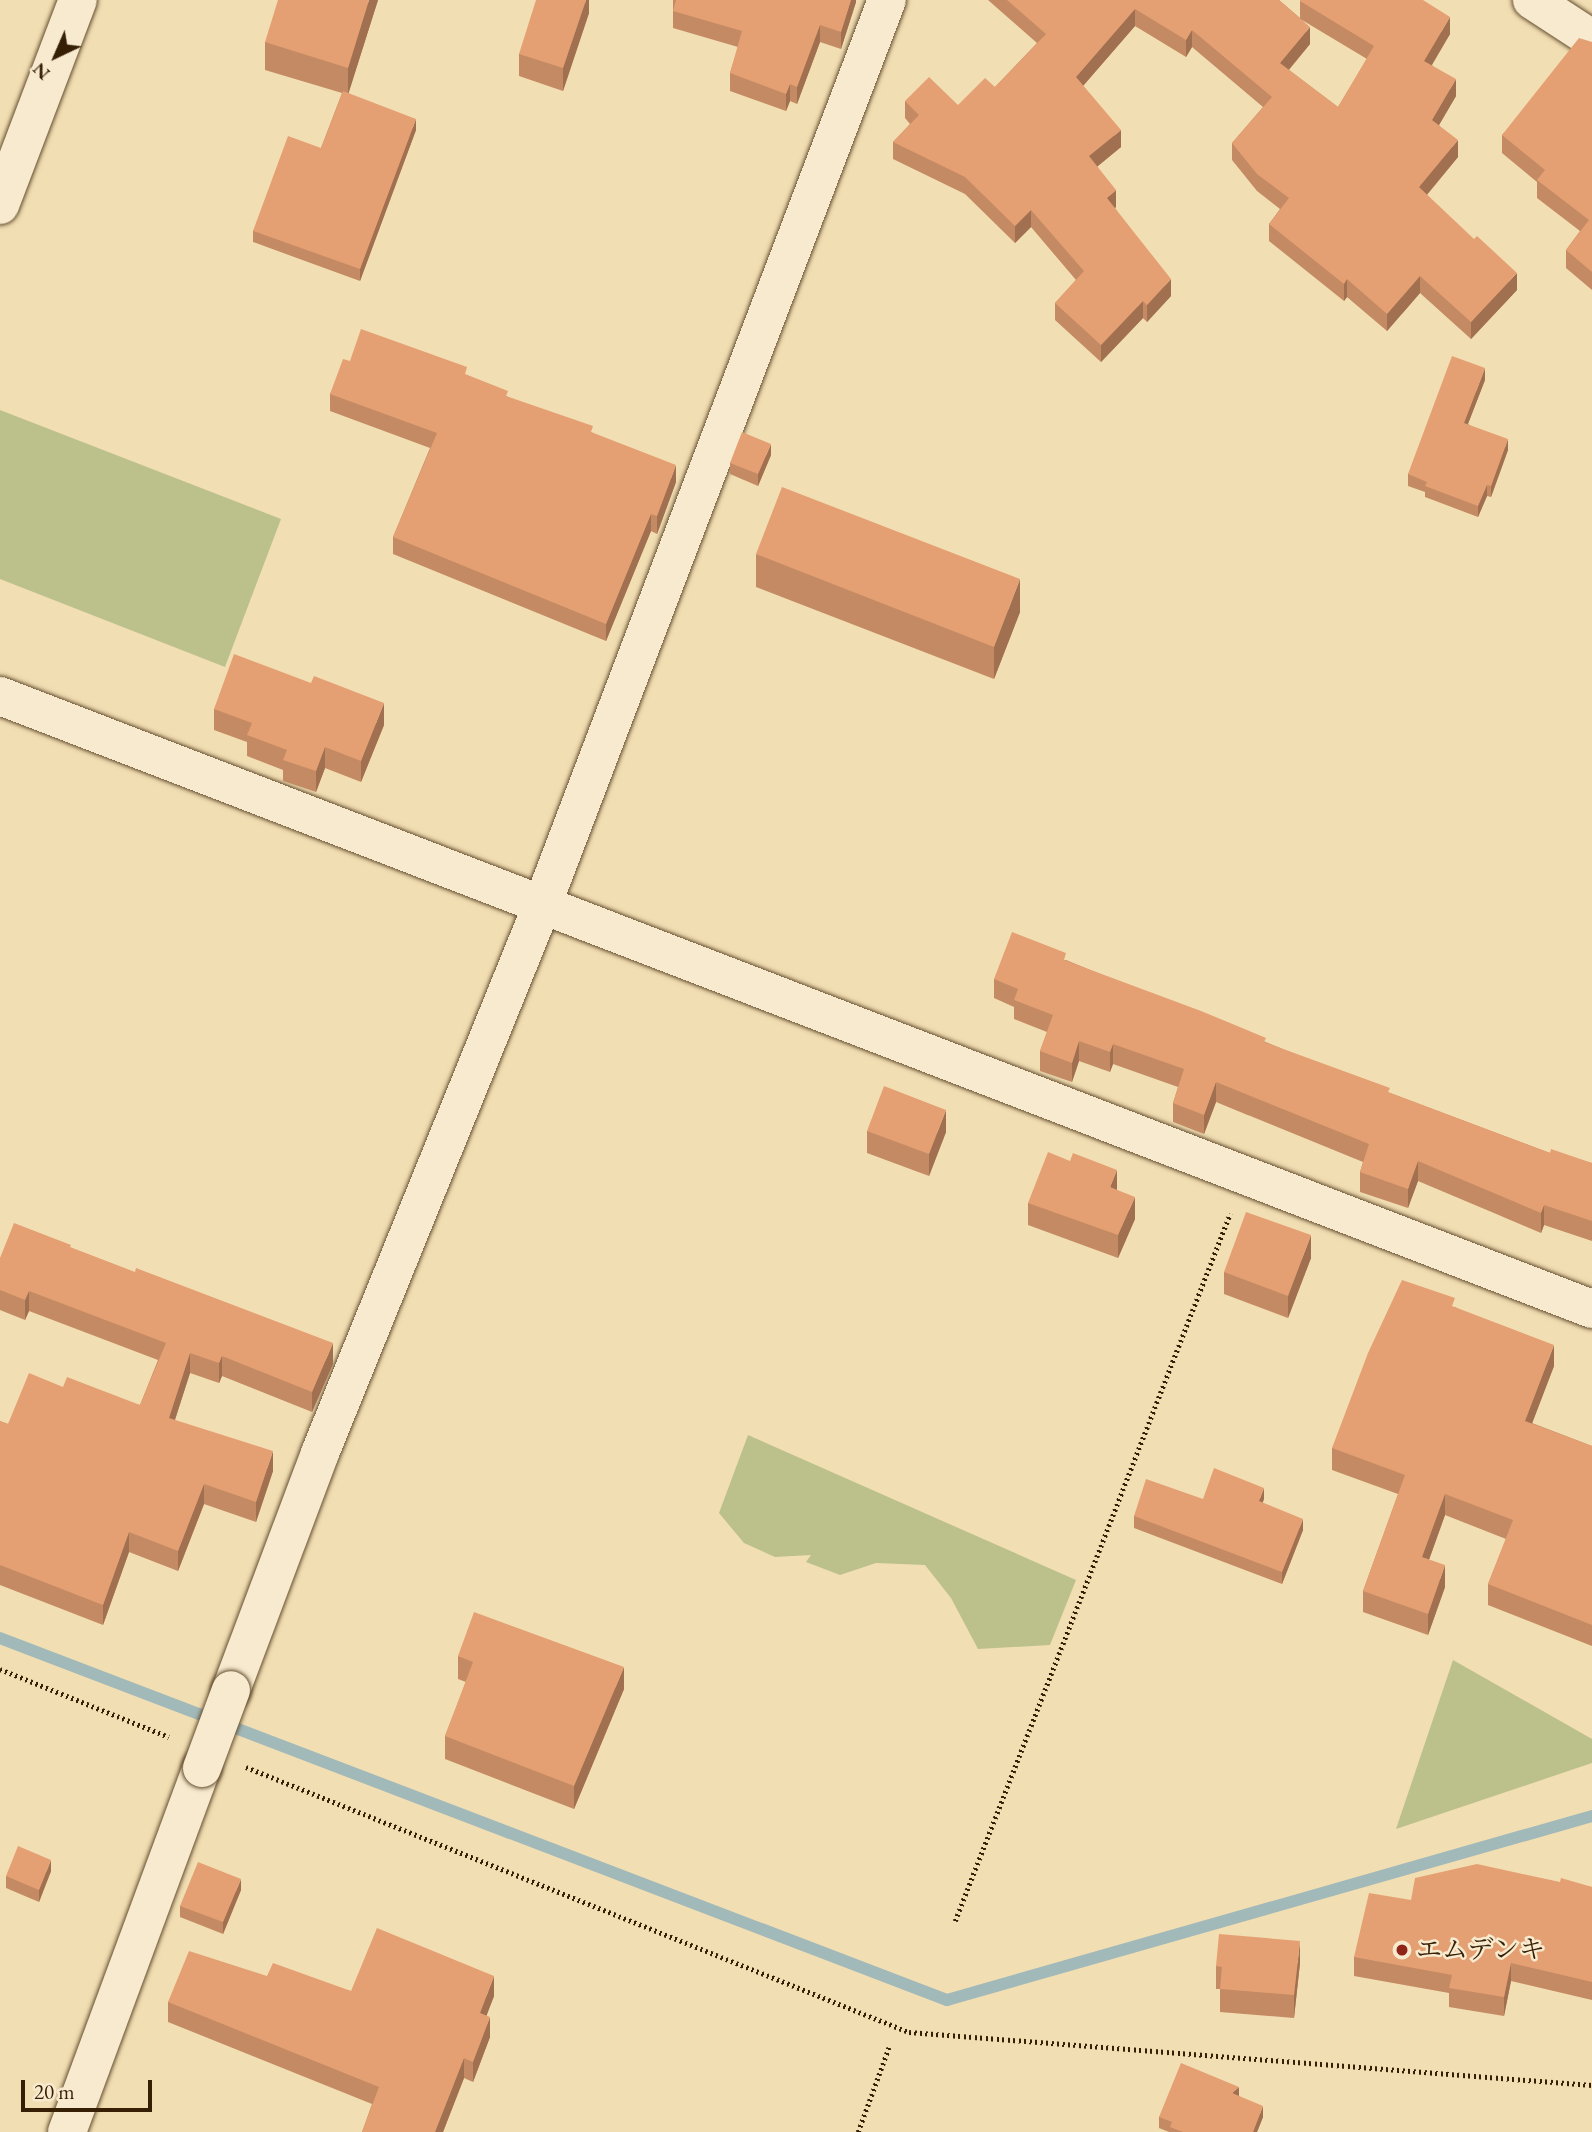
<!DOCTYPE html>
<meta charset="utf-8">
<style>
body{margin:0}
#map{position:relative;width:1592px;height:2132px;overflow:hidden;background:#f2deb3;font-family:"EB Garamond","Noto Serif JP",serif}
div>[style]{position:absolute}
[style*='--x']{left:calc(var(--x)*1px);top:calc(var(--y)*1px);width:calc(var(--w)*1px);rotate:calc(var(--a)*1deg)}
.green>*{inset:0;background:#bcc18c}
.stream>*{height:12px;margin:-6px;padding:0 6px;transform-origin:6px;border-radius:6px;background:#a2b9b9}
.path>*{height:4.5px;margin-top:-2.25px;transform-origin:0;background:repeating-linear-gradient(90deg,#361f05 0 2px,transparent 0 5.5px)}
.roads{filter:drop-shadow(0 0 2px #654f30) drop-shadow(0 0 2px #654f30)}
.street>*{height:38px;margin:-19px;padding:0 19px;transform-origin:19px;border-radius:19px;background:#f7eace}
.bridges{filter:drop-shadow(0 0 2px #654f30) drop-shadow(0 0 2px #654f30)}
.street-bridge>*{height:38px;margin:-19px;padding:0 19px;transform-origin:19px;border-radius:19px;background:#f7eace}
.wall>*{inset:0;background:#c48a63}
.shaded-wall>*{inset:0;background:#a07050}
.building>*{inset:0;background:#e4a073}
.dots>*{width:19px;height:19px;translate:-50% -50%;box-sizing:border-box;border:4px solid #f7eace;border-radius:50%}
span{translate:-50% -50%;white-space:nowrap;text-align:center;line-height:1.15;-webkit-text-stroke:5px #f7eace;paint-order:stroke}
.poi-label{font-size:26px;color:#361f05}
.left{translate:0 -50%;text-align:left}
.north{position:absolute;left:21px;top:21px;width:70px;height:70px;-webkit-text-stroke:5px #f7eace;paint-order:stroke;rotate:224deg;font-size:19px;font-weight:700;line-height:28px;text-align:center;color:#361f05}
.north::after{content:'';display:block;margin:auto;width:24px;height:32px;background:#361f05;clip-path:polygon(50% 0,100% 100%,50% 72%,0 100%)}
.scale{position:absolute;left:21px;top:2080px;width:131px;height:32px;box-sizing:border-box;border:4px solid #361f05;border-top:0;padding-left:9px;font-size:21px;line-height:24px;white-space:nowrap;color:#361f05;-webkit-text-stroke:5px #f7eace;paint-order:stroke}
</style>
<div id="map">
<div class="green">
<i style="clip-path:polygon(0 410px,281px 519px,225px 667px,0 579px)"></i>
<i style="clip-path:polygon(748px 1435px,1076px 1580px,1050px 1645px,978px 1649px,951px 1598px,925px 1565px,876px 1563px,840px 1575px,806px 1562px,811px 1555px,775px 1557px,744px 1543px,719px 1513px)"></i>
<i style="clip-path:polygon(1453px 1660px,1592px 1739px,1592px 1763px,1396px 1829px)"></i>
</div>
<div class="stream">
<i style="--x:0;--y:1638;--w:1014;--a:20.92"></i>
<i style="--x:947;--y:2000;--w:671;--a:-15.92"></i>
</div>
<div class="path">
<i style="--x:0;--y:1669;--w:182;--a:21.9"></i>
<i style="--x:246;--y:1767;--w:714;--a:21.79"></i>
<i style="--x:909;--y:2032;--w:685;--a:4.44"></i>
<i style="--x:955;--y:1921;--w:759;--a:-68.75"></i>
<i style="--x:858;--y:2132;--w:90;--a:-70"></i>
</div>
<div class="roads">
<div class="street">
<i style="--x:1532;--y:0;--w:72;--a:33"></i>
<i style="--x:0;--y:205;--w:219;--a:-69.2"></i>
<i style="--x:0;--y:696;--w:1706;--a:21.06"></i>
<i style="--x:231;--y:1690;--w:253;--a:-69.4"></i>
<i style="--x:320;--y:1453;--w:593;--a:-67.93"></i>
<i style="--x:543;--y:903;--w:966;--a:-69.15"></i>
<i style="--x:67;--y:2132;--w:388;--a:-69.7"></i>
</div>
</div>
<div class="bridges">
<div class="street-bridge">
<i style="--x:202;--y:1768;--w:83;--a:-69.6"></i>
</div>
</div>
<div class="wall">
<i style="clip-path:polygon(378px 0,348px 94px,416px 130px,360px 281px,253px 242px,253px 231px,321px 148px,342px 93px,265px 70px,265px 42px)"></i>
<i style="clip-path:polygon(589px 0,589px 13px,563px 91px,519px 76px,519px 54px)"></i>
<i style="clip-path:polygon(673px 0,856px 0,856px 2px,841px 49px,820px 42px,797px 104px,790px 101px,786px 111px,730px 91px,730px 73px,738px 47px,673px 28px)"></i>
<i style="clip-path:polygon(evenodd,988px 0,1279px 0,1300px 18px,1300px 1px,1450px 34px,1432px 65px,1456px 96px,1439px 125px,1458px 157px,1427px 195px,1517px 290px,1471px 339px,1420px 293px,1387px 331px,1347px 297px,1344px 301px,1269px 241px,1269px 224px,1280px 209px,1257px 191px,1232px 160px,1232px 143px,1263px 107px,1192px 47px,1186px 57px,1135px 26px,1083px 86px,1121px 147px,1097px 167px,1116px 207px,1115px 208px,1171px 296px,1147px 322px,1143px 318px,1101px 362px,1055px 320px,1055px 303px,1076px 280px,1031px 227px,1015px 243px,965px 194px,893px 159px,893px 142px,910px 124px,905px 118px,905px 101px,958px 105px,995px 87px,1037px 43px,988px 0,1302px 20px,1367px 59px,1338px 107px,1289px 70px,1310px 44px,1302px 20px)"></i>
<i style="clip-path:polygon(1592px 42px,1592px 290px,1566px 268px,1566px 250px,1580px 231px,1537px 198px,1537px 182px,1502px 153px,1502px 135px)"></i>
<i style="clip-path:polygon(350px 361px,467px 375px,508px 397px,593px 433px,676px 482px,657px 534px,651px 531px,606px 641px,393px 554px,393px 537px,430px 448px,330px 411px,330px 394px)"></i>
<i style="clip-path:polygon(1485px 380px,1468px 424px,1508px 450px,1491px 497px,1487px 496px,1478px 517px,1425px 497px,1425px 492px,1408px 486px,1408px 474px)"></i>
<i style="clip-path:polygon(771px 455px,758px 486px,730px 474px,730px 463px)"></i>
<i style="clip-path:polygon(756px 554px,1020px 612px,994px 679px,756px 587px)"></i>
<i style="clip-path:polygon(214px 709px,384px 725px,361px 782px,325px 768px,316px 792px,283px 781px,283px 770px,247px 756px,247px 742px,214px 730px)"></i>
<i style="clip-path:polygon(1066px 960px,1390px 1093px,1550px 1153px,1592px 1163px,1592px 1241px,1544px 1225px,1541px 1233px,1418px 1181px,1408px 1208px,1360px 1192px,1360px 1172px,1363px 1162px,1216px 1102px,1204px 1134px,1173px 1122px,1173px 1103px,1178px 1087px,1113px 1064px,1110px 1072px,1079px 1061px,1072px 1082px,1040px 1071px,1040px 1051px,1047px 1032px,1014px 1019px,1014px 1007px,994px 998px,994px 979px)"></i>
<i style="clip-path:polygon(867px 1131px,946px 1132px,929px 1176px,867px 1153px)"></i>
<i style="clip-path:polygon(1117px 1190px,1135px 1219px,1118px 1258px,1028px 1225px,1028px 1203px)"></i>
<i style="clip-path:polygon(71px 1248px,333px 1364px,312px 1412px,222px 1376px,219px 1383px,190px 1373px,175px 1420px,273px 1471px,256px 1522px,204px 1504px,178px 1571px,129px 1552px,103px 1625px,0 1585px,0 1421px,8px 1424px,63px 1387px,140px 1405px,158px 1360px,29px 1311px,25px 1320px,0 1310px,0 1258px)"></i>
<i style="clip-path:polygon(1311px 1258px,1288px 1318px,1224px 1294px,1224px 1272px)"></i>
<i style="clip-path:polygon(1455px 1307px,1554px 1366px,1532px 1423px,1592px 1446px,1592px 1646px,1488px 1605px,1488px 1584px,1506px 1539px,1445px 1515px,1429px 1560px,1445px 1587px,1428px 1635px,1363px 1612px,1363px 1591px,1398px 1494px,1332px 1470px,1332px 1448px)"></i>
<i style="clip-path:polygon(1203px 1499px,1264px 1499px,1262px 1503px,1303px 1530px,1282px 1584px,1134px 1528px,1134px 1516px)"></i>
<i style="clip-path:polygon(458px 1656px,624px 1689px,574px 1809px,445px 1759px,445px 1736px,466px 1682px,458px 1679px)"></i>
<i style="clip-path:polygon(51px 1871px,39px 1902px,6px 1888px,6px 1876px)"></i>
<i style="clip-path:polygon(1560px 1882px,1592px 1887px,1592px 2000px,1511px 1981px,1504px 2016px,1449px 2007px,1449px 1993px,1354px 1976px,1354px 1957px,1411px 1900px)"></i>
<i style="clip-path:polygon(241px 1890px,223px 1934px,180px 1917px,180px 1906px)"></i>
<i style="clip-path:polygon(1300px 1963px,1294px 2018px,1220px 2012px,1220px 1989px,1216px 1989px,1216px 1966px)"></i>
<i style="clip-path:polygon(267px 1976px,351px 1991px,494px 1996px,486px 2016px,490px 2037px,473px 2082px,464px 2078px,443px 2132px,362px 2132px,372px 2104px,168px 2022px,168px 2002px)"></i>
<i style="clip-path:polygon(1239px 2096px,1263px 2117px,1257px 2132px,1169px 2132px,1159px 2128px,1159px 2117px)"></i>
</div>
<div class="shaded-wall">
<i style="clip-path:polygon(369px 0,378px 0,348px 95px,348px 68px)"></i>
<i style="clip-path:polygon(586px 0,589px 0,589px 13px,563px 91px,563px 68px)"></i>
<i style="clip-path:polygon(851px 0,856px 0,856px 2px,841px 49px,841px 32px)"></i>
<i style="clip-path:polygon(1135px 9px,1135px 26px,1076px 94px,1076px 77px)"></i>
<i style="clip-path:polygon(1450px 17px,1450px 34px,1424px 78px,1424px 61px)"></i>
<i style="clip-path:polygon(820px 25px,820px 42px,797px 104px,797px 87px)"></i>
<i style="clip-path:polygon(1310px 27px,1310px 44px,1280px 80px,1280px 63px)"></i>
<i style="clip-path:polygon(1192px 30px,1192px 47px,1186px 57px,1186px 40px)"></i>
<i style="clip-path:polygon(1456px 79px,1456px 96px,1432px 137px,1432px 120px)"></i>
<i style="clip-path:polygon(790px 84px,790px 101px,786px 111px,786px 94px)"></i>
<i style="clip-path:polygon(416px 119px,416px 130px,360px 281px,360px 269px)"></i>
<i style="clip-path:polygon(1121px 130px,1121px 147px,1089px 173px,1089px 156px)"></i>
<i style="clip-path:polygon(1458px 140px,1458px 157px,1419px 204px,1419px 187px)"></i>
<i style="clip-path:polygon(1116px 190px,1116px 207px,1107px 215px,1107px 198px)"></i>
<i style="clip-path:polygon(1031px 210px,1031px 227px,1015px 243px,1015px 226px)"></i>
<i style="clip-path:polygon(1517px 273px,1517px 290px,1471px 339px,1471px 322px)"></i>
<i style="clip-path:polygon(1420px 276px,1420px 293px,1387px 331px,1387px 314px)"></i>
<i style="clip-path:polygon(1171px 279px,1171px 296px,1147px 322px,1147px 305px)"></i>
<i style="clip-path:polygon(1347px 279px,1347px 297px,1344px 301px,1344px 284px)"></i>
<i style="clip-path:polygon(1143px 301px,1143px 318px,1101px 362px,1101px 345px)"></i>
<i style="clip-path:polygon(1485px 368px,1485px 380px,1464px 434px,1464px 423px)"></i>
<i style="clip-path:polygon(1508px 439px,1508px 450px,1491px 497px,1491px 486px)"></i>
<i style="clip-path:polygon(771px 444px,771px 455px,758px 486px,758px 474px)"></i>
<i style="clip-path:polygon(676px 465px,676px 482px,657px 534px,657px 516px)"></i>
<i style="clip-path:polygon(1487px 485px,1487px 496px,1478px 517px,1478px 506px)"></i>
<i style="clip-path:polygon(651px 514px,651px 531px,606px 641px,606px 624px)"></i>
<i style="clip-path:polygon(1020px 579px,1020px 612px,994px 679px,994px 647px)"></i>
<i style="clip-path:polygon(384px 703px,384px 725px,361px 782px,361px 761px)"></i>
<i style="clip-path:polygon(325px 747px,325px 768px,316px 792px,316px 771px)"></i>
<i style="clip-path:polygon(1079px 1041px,1079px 1061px,1072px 1082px,1072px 1063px)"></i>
<i style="clip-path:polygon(1113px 1044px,1113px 1064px,1110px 1072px,1110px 1052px)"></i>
<i style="clip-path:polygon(1216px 1082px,1216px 1102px,1204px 1134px,1204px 1115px)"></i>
<i style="clip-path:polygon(946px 1110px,946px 1132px,929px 1176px,929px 1154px)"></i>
<i style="clip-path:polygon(1418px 1161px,1418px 1181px,1408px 1208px,1408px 1189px)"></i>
<i style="clip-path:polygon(1117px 1170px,1117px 1192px,1110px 1187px)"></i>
<i style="clip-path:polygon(1135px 1197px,1135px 1219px,1118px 1258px,1118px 1235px)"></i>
<i style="clip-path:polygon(1544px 1205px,1544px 1225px,1541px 1233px,1541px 1213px)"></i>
<i style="clip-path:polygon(1311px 1235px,1311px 1258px,1288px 1318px,1288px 1296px)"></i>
<i style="clip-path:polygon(29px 1291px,29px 1311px,25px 1320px,25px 1300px)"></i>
<i style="clip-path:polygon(333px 1343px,333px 1364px,312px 1412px,312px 1392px)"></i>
<i style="clip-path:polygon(1554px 1345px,1554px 1366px,1525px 1442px,1525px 1421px)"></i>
<i style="clip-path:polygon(190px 1353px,190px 1373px,169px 1438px,169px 1418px)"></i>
<i style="clip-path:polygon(222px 1356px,222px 1376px,219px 1383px,219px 1363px)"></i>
<i style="clip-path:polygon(273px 1451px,273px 1471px,256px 1522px,256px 1502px)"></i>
<i style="clip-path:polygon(204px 1484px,204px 1504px,178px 1571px,178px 1551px)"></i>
<i style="clip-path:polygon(1264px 1488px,1264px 1499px,1259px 1512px,1259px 1501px)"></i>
<i style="clip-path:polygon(1445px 1494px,1445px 1515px,1422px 1579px,1422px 1557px)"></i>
<i style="clip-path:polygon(1303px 1519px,1303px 1530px,1282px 1584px,1282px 1572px)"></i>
<i style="clip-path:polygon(129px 1532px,129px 1552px,103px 1625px,103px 1605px)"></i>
<i style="clip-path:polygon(1445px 1565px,1445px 1587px,1428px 1635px,1428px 1614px)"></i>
<i style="clip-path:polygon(624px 1667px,624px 1689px,574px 1809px,574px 1786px)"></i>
<i style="clip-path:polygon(51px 1860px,51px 1871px,39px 1902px,39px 1890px)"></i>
<i style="clip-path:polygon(241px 1879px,241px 1890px,223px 1934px,223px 1922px)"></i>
<i style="clip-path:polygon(1300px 1941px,1300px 1963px,1294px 2018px,1294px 1995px)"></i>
<i style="clip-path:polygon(1511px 1963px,1511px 1981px,1504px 2016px,1504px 1997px)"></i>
<i style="clip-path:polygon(494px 1976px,494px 1996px,480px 2033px,480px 2013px)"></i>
<i style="clip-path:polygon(490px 2017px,490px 2037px,473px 2082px,473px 2062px)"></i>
<i style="clip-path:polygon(464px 2058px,464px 2078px,443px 2132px,435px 2132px)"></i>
<i style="clip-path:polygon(1239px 2087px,1239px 2098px,1232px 2093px)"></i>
<i style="clip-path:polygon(1263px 2106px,1263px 2117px,1257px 2132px,1253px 2132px)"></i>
</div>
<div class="building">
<i style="clip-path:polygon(278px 0,369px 0,348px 68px,265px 42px)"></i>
<i style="clip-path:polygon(536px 0,586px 0,563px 68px,519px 54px)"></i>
<i style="clip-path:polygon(676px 0,851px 0,841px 32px,820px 25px,797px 87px,790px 84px,786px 94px,730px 73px,742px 31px,673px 11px)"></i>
<i style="clip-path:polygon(1007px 0,1279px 0,1310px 27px,1280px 63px,1338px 107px,1374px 46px,1300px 1px,1300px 0,1423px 0,1450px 17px,1424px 61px,1456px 79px,1432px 120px,1458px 140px,1419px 187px,1474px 239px,1477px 236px,1517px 273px,1471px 322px,1420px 276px,1387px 314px,1347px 279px,1344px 284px,1269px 224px,1289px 198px,1257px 174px,1232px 143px,1272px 97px,1192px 30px,1186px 40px,1135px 9px,1076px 77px,1121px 130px,1089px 156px,1116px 190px,1107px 198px,1171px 279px,1147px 305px,1143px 301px,1101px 345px,1055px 303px,1084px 271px,1031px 210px,1015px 226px,965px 177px,893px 142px,919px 115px,905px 101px,929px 77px,958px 105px,985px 78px,995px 87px,1046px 34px)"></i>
<i style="clip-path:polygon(1579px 38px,1592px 42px,1592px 272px,1566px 250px,1589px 220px,1537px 180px,1545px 170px,1502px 135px)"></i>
<i style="clip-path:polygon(343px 91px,416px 119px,360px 269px,253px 231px,288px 136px,321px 148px)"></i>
<i style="clip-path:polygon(361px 329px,467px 367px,465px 374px,508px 391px,506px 396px,593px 426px,591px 432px,676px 465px,657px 516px,651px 514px,606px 624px,393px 537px,437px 433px,330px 394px,343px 359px,350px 361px)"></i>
<i style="clip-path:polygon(1452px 356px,1485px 368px,1464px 423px,1508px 439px,1491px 486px,1487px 485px,1478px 506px,1425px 486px,1427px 482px,1408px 474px)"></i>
<i style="clip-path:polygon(742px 432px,771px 444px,758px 474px,730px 463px)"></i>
<i style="clip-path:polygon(782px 487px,1020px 579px,994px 647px,756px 554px)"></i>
<i style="clip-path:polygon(234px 654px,311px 683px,314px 676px,384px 703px,361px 761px,325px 747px,316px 771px,283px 760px,287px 750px,247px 735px,252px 723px,214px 709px)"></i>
<i style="clip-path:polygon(1012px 932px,1066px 953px,1064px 960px,1201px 1011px,1266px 1038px,1264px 1042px,1390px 1088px,1388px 1092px,1550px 1153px,1551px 1149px,1592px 1163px,1592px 1221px,1544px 1205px,1541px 1213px,1418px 1161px,1408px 1189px,1360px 1172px,1369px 1144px,1216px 1082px,1204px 1115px,1173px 1103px,1184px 1069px,1113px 1044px,1110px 1052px,1079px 1041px,1072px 1063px,1040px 1051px,1053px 1015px,1014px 1000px,1018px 989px,994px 979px)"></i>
<i style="clip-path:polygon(884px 1086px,946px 1110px,929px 1154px,867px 1131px)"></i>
<i style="clip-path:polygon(1048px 1152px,1070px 1161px,1073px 1153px,1117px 1170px,1110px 1187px,1135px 1197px,1118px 1235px,1028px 1203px)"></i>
<i style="clip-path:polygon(1246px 1212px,1311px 1235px,1288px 1296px,1224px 1272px)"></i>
<i style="clip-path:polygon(14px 1223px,71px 1245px,70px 1247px,135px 1272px,136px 1268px,333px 1343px,312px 1392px,222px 1356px,219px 1363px,190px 1353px,169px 1418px,273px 1451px,256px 1502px,204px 1484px,178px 1551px,129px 1532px,103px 1605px,0 1565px,0 1421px,8px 1424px,29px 1373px,63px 1387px,67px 1377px,140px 1405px,166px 1343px,29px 1291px,25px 1300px,0 1290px,0 1258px)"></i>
<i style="clip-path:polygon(1402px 1280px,1455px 1298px,1452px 1306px,1554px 1345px,1525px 1421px,1592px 1446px,1592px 1625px,1488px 1584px,1513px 1520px,1445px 1494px,1422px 1557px,1445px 1565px,1428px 1614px,1363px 1591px,1405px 1475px,1332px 1448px,1368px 1353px)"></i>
<i style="clip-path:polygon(1214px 1468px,1264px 1488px,1259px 1501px,1303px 1519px,1282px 1572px,1134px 1516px,1146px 1479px,1203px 1499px)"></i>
<i style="clip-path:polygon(474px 1612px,624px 1667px,574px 1786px,445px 1736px,473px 1662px,458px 1656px)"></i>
<i style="clip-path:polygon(18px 1846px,51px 1860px,39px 1890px,6px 1876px)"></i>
<i style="clip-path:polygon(198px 1862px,241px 1879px,223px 1922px,180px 1906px)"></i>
<i style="clip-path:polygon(1477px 1864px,1560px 1882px,1561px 1878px,1592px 1887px,1592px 1982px,1511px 1963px,1504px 1997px,1449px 1988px,1452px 1975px,1354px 1957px,1369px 1893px,1411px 1900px,1415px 1878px)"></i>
<i style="clip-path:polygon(377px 1928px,494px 1976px,480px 2013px,490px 2017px,473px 2062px,464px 2058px,435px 2132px,362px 2132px,379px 2087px,168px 2002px,189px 1951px,267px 1976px,273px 1963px,351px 1991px)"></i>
<i style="clip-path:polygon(1219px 1934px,1300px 1941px,1294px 1995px,1220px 1989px,1222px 1967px,1216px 1966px)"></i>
<i style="clip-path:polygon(1181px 2063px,1239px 2087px,1232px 2093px,1263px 2106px,1253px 2132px,1183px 2132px,1170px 2127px,1172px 2122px,1159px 2117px)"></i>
</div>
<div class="dots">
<i style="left:1402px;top:1950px;background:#8f2418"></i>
</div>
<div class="poi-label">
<span class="left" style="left:1416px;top:1950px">エムデンキ</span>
</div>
<div class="north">N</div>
<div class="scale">20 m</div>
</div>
